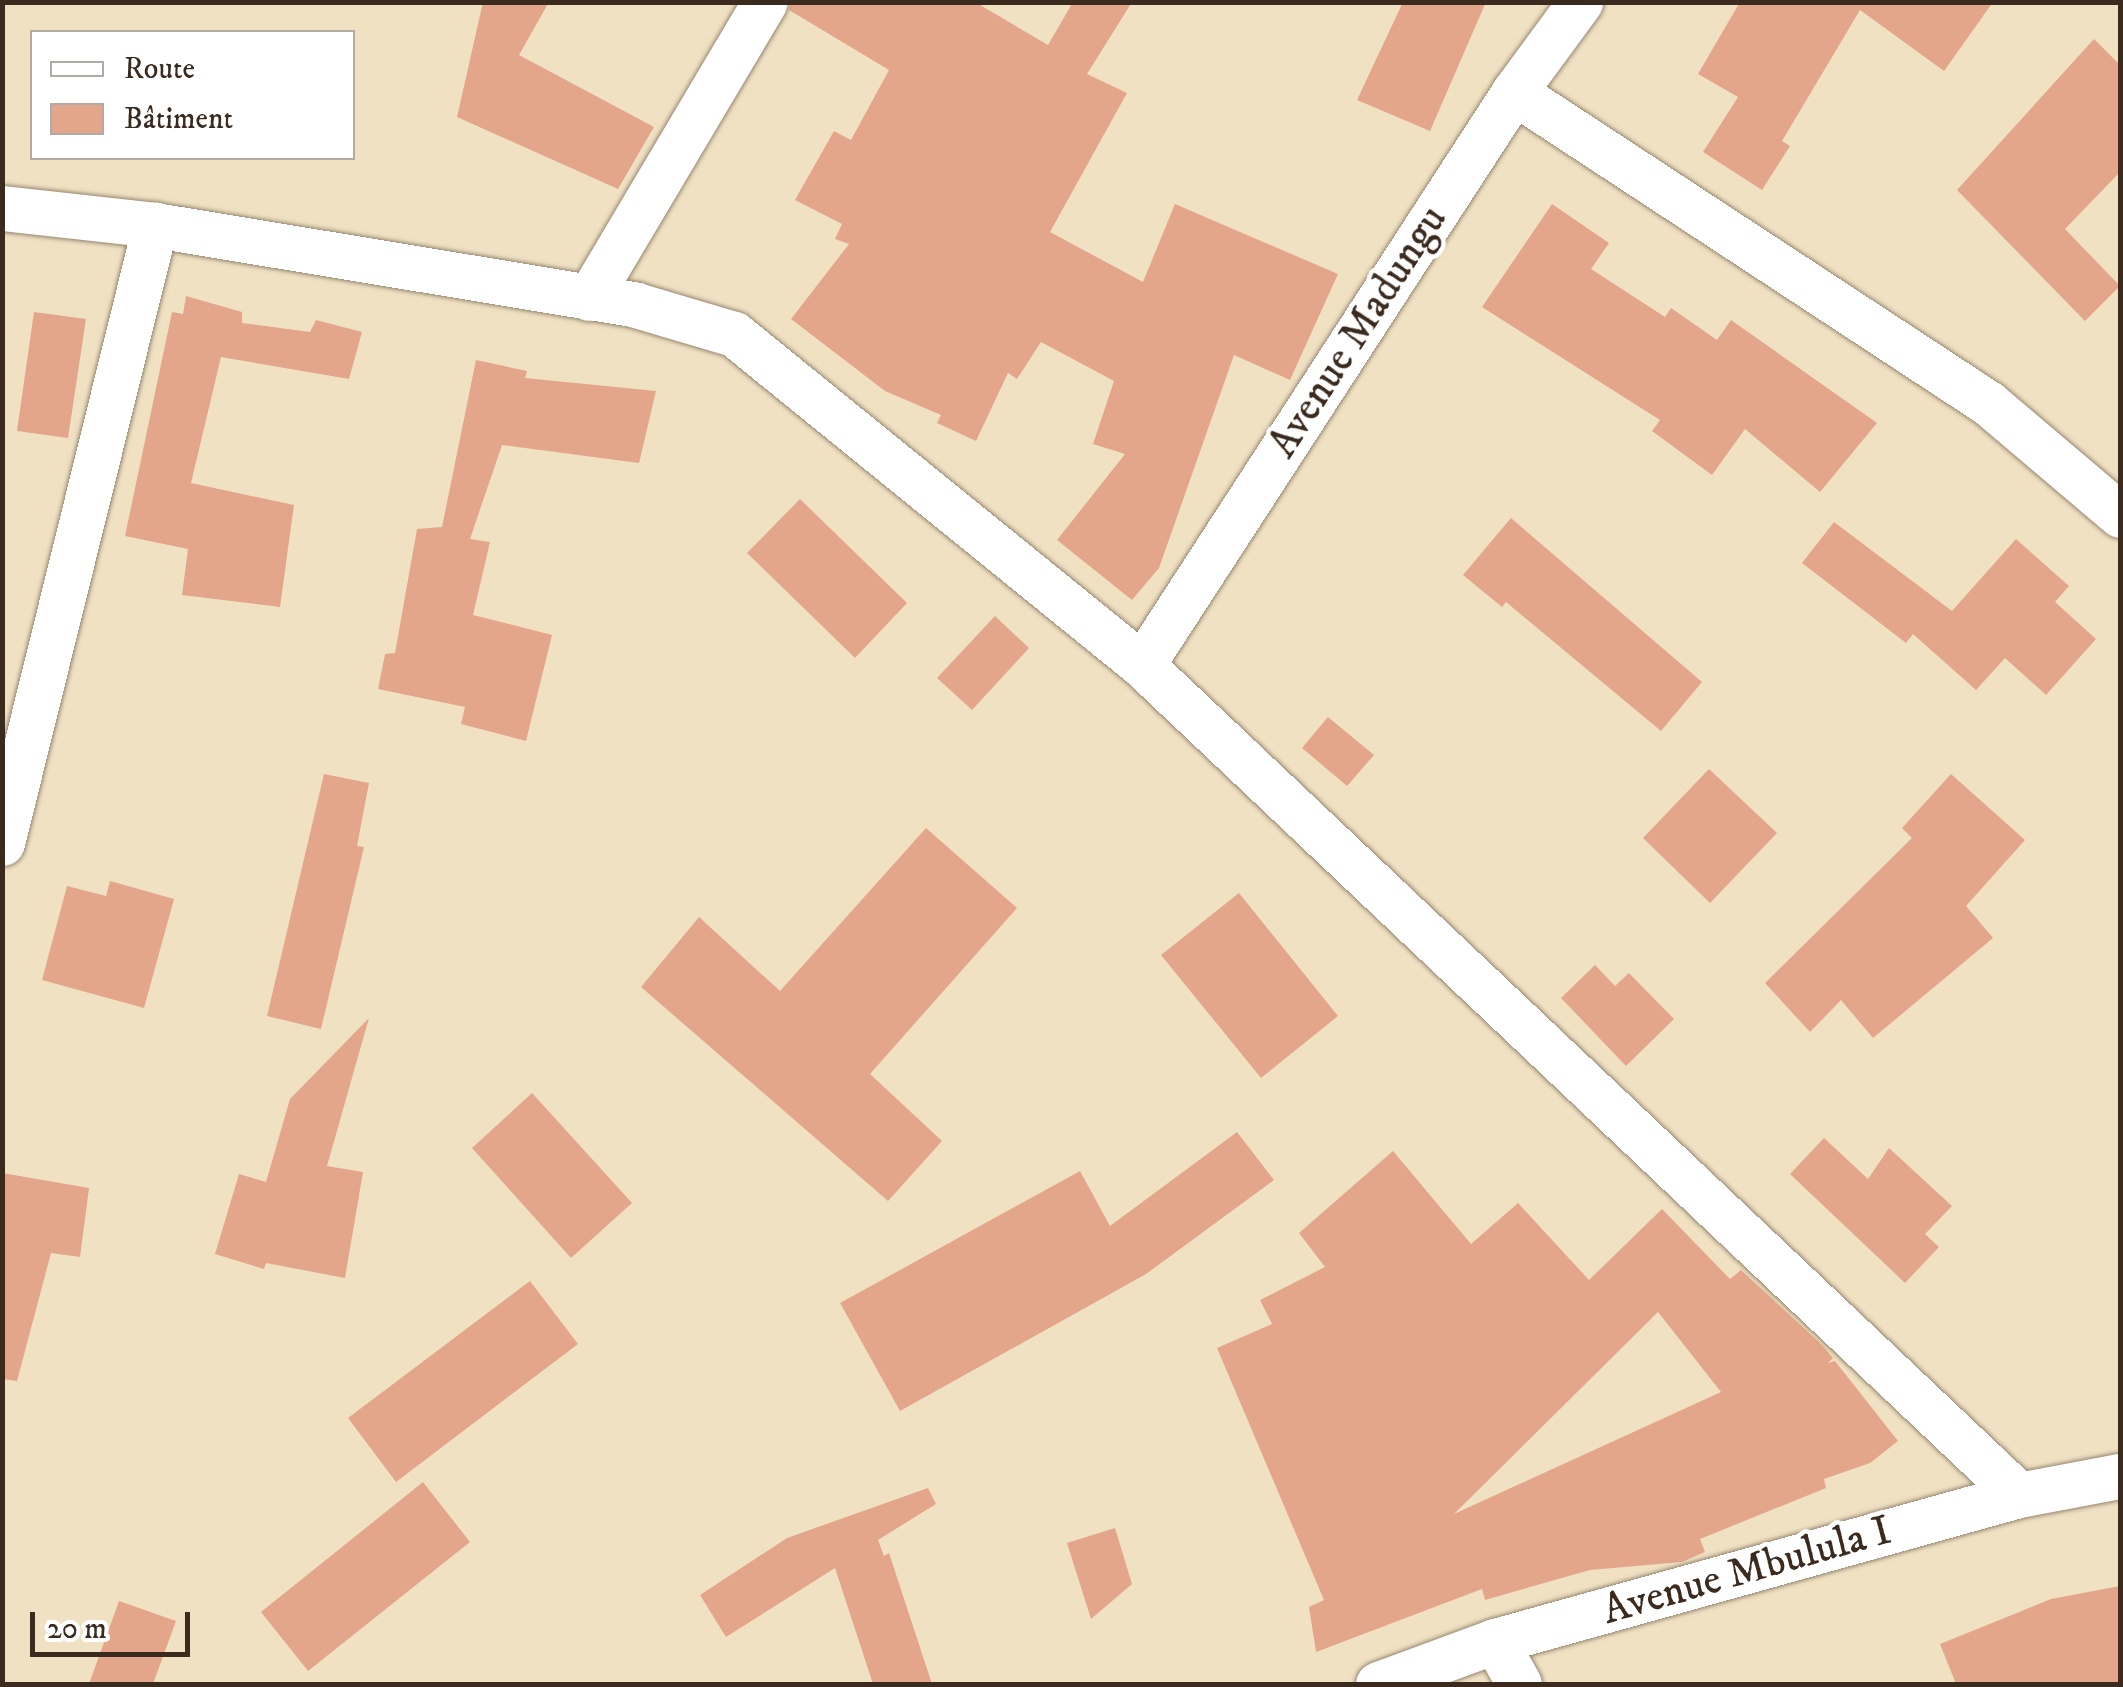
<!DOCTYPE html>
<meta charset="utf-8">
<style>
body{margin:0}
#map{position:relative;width:2123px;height:1687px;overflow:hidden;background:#f0e1c3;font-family:"IM FELL DW Pica",serif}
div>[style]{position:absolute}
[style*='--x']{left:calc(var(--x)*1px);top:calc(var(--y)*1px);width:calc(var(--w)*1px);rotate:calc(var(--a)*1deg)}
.building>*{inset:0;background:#e4a68a}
.roads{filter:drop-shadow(0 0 2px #968670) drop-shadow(0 0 2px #968670)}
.minor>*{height:45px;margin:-22.5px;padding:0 22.5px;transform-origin:22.5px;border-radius:22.5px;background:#fff}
span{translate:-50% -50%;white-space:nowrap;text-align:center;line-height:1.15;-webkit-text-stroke:9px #fff;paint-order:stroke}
.street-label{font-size:42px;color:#3b2a1e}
.frame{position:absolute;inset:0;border:5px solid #3b2a1e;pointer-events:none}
.legend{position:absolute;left:30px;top:30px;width:325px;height:130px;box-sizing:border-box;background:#fff;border:2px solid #b1aaa5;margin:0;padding:12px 18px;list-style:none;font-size:30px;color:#3b2a1e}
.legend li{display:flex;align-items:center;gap:20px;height:50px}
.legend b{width:50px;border:2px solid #b1aaa5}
.scale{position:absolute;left:30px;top:1612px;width:160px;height:45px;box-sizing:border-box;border:5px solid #3b2a1e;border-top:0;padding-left:12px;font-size:30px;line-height:35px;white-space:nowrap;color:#3b2a1e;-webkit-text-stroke:8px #fff;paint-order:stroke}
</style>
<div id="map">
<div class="building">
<i style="clip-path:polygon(483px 2px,549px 2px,519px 55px,654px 127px,618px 189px,457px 117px)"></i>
<i style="clip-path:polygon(791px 2px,975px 2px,1048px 45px,1073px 2px,1132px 2px,1087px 74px,1127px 93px,1050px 232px,1143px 282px,1175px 204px,1338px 274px,1290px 380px,1234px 355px,1159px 568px,1132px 600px,1057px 540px,1125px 454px,1093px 444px,1114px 381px,1041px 342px,1017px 379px,1008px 373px,976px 441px,937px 423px,941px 415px,885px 391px,791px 319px,849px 244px,835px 239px,842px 224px,795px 200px,834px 131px,851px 140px,889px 70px,789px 10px)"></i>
<i style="clip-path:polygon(1403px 2px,1486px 2px,1430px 131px,1357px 100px)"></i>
<i style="clip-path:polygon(1740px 2px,1993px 2px,1944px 71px,1860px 10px,1782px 141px,1790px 146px,1762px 190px,1703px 152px,1738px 97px,1698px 74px)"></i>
<i style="clip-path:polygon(2094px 39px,2120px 65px,2120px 172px,2065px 229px,2120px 286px,2085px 321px,1957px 190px)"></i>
<i style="clip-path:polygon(1552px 204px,1609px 243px,1591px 269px,1665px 317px,1671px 308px,1717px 340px,1731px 320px,1877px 423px,1820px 492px,1745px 429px,1712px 475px,1652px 431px,1660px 420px,1482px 307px)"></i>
<i style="clip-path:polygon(186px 296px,242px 312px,242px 323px,310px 332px,316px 320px,362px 332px,349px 379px,221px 357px,191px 483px,294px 505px,280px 607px,182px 595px,188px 549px,125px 536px,172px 312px,183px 314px)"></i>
<i style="clip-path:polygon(34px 312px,86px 319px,68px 438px,17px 431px)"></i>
<i style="clip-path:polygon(476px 360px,527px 371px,525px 378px,656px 391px,639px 463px,502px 445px,470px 539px,490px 542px,473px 615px,552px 635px,526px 741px,461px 724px,465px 707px,378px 689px,385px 654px,395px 653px,417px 529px,442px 527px)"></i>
<i style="clip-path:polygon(800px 499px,907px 603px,855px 658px,747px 553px)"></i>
<i style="clip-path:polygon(1511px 518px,1702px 682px,1661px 731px,1506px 602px,1502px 607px,1463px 575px)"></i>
<i style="clip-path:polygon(1834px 522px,1952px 611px,2016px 539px,2069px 586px,2055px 602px,2096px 639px,2046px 695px,2005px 658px,1976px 690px,1913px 634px,1906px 643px,1802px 563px)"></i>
<i style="clip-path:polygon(995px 616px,1029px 648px,972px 710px,937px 678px)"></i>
<i style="clip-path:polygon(1328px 717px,1374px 755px,1347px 786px,1302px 748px)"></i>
<i style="clip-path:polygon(1709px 769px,1777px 833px,1710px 903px,1643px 838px)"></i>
<i style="clip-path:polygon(324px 774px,369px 783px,357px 846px,364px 847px,321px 1029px,267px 1016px)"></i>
<i style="clip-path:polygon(1951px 774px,2025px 840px,1966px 906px,1993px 938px,1873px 1038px,1841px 1000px,1810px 1032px,1765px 983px,1912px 838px,1902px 828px)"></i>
<i style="clip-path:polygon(926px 828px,1017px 908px,870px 1074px,942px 1141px,888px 1201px,641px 987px,699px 917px,780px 991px)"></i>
<i style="clip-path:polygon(110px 881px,174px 899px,144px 1008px,42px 980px,67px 886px,106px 896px)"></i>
<i style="clip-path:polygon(1239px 893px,1338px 1016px,1261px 1078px,1161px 955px)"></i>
<i style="clip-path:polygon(1595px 965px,1615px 986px,1629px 973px,1674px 1019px,1626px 1066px,1561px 998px)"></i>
<i style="clip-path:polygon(369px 1018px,327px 1166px,363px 1172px,345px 1278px,266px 1263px,264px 1269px,215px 1254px,239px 1174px,266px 1182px,290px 1099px)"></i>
<i style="clip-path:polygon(532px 1093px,632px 1203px,571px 1258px,472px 1148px)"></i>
<i style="clip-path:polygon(1237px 1132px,1274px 1180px,1146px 1274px,900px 1411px,840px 1303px,1080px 1171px,1110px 1226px)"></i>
<i style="clip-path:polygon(1824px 1138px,1868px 1179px,1889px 1148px,1952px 1206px,1925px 1234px,1939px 1247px,1905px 1283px,1790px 1174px)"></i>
<i style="clip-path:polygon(evenodd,1393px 1151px,1471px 1244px,1518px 1203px,1589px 1280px,1662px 1209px,1730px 1279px,1741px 1270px,1821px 1344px,1833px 1358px,1828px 1363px,1835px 1361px,1898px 1441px,1870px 1463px,1824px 1479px,1826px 1488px,1700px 1539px,1705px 1552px,1682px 1562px,1590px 1570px,1485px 1600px,1482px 1589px,1316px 1652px,1309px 1607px,1324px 1600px,1217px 1348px,1272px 1324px,1260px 1300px,1325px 1267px,1299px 1233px,1393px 1151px,1658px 1312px,1721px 1392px,1454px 1514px,1658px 1312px)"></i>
<i style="clip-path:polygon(2px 1173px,89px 1188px,80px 1257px,51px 1253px,17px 1381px,2px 1379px)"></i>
<i style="clip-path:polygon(530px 1281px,578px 1344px,396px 1482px,348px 1418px)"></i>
<i style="clip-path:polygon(423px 1482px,470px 1542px,308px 1671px,261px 1612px)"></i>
<i style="clip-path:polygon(928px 1488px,936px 1504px,878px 1540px,884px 1556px,889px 1553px,932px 1684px,873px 1684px,835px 1568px,726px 1637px,700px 1595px,787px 1538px)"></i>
<i style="clip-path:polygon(1115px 1528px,1132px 1584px,1091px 1619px,1067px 1543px)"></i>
<i style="clip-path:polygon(2120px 1586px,2120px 1684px,1956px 1684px,1940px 1644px,2051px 1599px)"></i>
<i style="clip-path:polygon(119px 1601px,176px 1621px,153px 1684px,89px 1684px)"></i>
</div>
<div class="roads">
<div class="minor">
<i style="--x:1514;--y:92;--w:567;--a:33.27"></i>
<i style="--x:1988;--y:403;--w:173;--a:40.3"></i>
<i style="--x:2;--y:208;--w:154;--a:6.3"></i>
<i style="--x:155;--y:225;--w:488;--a:9.4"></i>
<i style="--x:636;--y:305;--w:102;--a:16.5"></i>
<i style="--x:734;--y:334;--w:525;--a:39.05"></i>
<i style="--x:1142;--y:665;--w:1207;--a:43.42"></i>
<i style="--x:589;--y:298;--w:344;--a:-59.3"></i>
<i style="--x:1142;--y:665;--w:683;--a:-57.01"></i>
<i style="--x:1514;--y:92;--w:112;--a:-53.7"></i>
<i style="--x:2;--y:843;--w:637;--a:-76.09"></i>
<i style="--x:1495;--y:1641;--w:49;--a:60.8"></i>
<i style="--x:1378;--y:1684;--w:125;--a:-20.2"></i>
<i style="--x:1495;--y:1641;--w:544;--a:-15.57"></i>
<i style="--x:2019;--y:1495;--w:103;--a:-10.7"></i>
</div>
</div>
<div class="street-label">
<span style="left:1358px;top:332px;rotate:-57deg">Avenue Madungu</span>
<span style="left:1747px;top:1571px;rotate:-16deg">Avenue Mbulula I</span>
</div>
<div class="frame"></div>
<ul class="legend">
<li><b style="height:12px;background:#fff"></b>Route</li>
<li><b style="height:28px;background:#e4a68a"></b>Bâtiment</li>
</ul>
<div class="scale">20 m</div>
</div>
